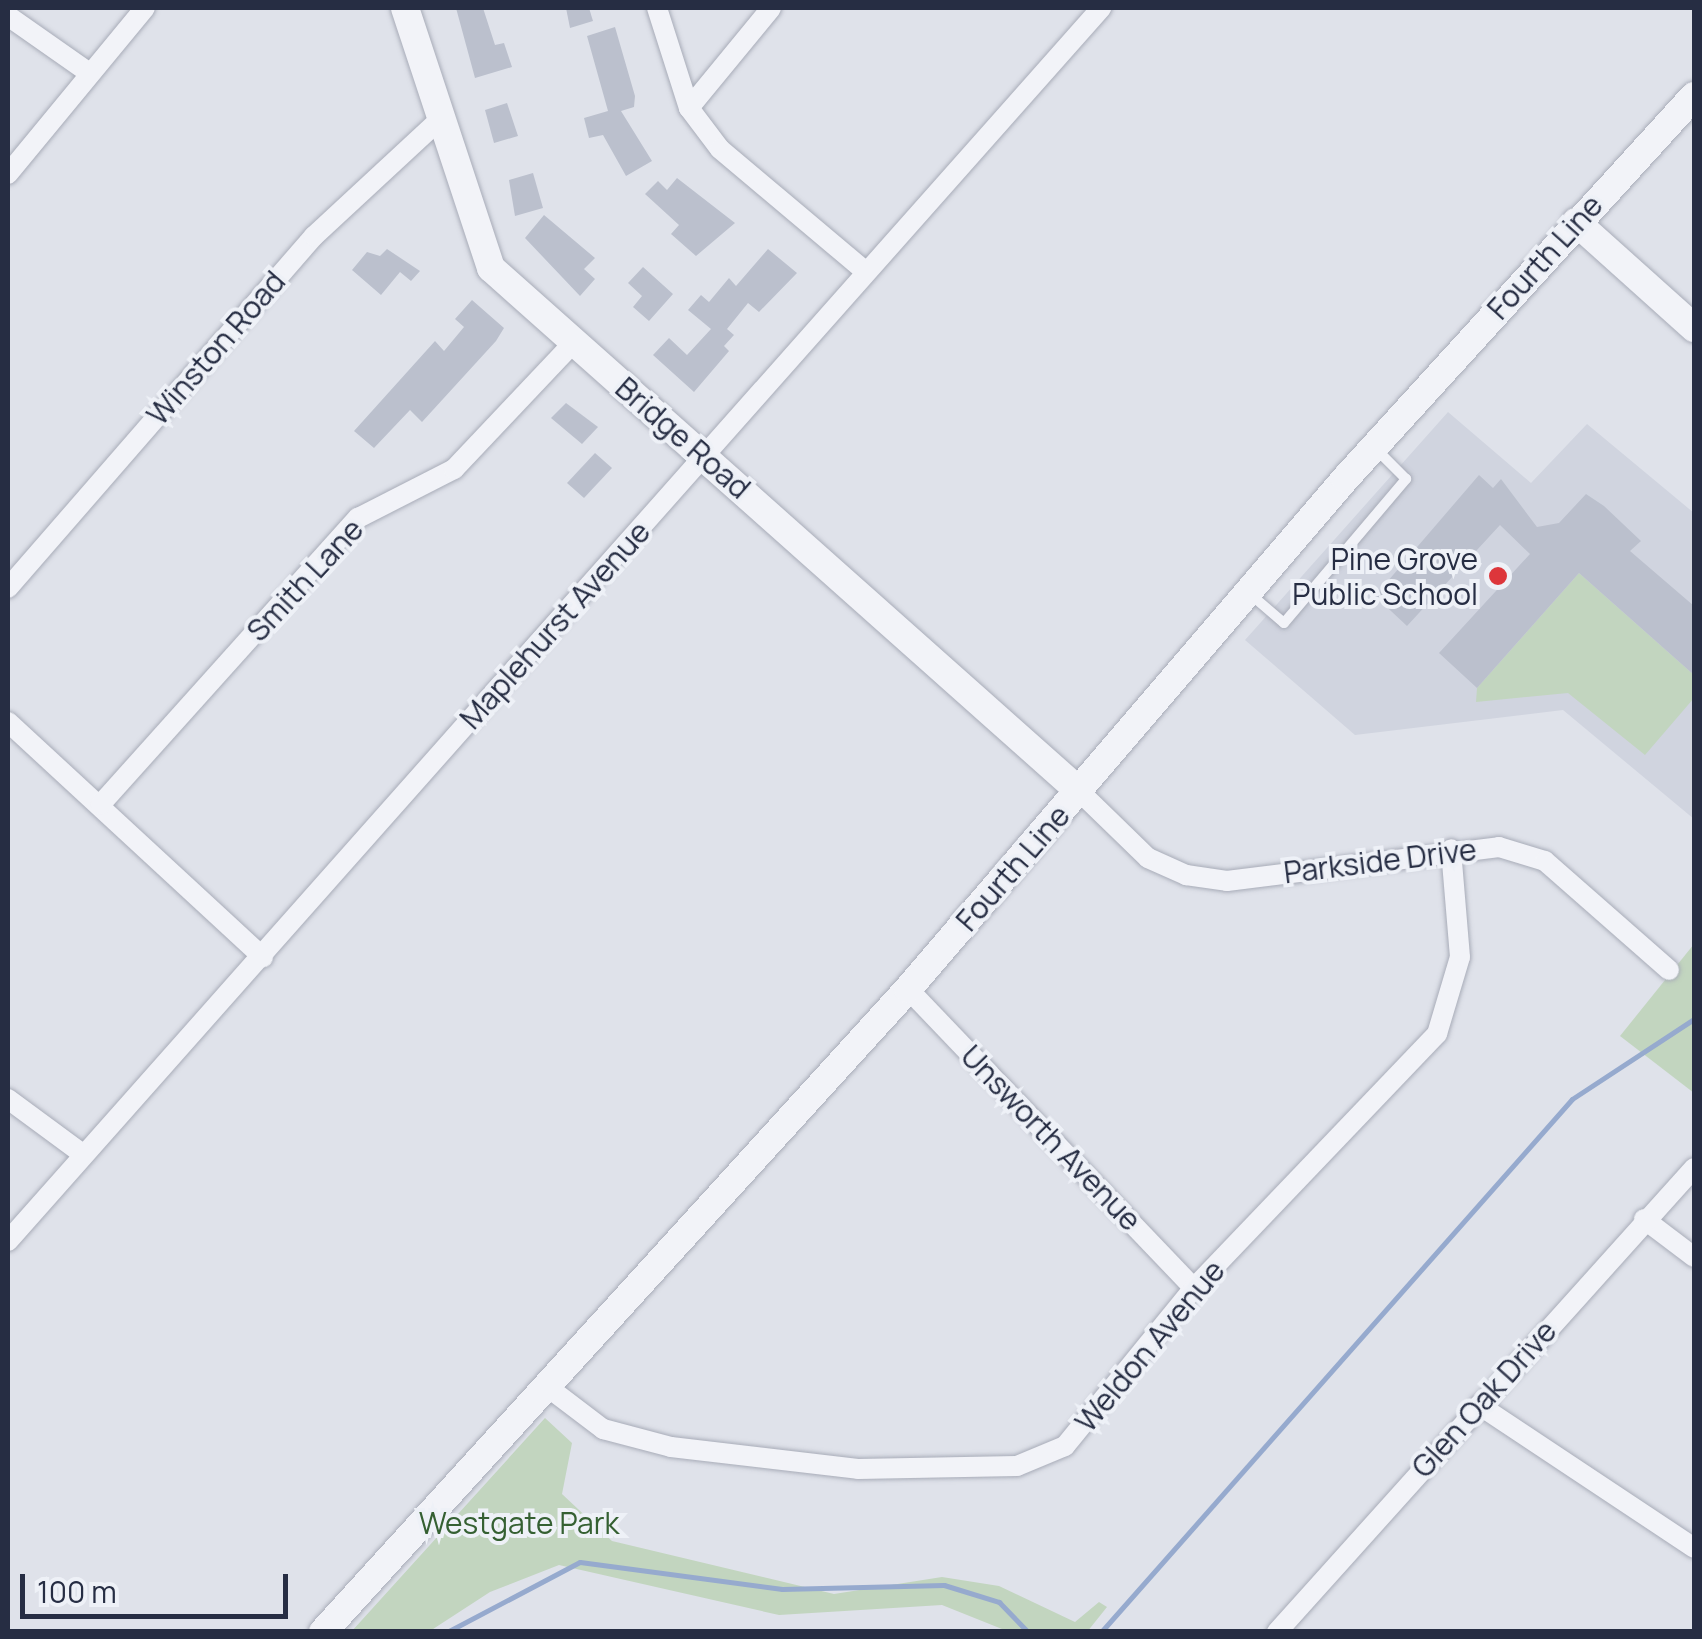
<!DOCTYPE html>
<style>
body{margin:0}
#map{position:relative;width:1702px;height:1639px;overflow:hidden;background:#dfe2ea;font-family:Manrope,sans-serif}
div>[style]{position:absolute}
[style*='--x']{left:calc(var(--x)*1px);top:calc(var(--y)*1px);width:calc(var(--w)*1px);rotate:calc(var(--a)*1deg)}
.built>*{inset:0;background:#d0d4df}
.green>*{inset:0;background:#c2d5bf}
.stream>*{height:5px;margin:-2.5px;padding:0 2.5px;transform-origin:2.5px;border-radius:2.5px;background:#96aace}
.building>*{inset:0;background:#bbc0cd}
.roads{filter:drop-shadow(0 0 2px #a8acb8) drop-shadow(0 0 2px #a8acb8)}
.service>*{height:10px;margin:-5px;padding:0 5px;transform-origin:5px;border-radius:5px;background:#f2f3f8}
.minor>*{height:20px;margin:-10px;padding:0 10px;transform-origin:10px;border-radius:10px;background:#f2f3f8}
.tertiary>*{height:28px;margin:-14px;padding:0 14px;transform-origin:14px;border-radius:14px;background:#f2f3f8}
.dots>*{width:28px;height:28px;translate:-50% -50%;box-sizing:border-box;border:5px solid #eef1f7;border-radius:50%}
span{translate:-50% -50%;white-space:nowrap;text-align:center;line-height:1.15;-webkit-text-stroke:8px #eef1f7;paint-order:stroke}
.street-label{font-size:30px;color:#262d43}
.poi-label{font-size:30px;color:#262d43}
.right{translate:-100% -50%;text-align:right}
.park-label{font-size:30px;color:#356032}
.frame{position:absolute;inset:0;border:10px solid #262d43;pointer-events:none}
.scale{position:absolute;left:20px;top:1574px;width:268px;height:45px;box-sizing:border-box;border:5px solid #262d43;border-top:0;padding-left:12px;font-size:30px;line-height:35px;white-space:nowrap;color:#262d43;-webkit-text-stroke:8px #eef1f7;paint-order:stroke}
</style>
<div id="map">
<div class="built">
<i style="clip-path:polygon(1448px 412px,1531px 483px,1587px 424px,1694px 513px,1694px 819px,1563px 710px,1355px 735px,1245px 640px)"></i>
</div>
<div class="green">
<i style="clip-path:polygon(1579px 573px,1694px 675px,1694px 698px,1645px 755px,1568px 693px,1476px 702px,1477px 688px)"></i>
<i style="clip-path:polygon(1694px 944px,1694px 1093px,1620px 1036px)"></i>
<i style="clip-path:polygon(545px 1418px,572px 1443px,562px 1494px,612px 1541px,834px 1594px,942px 1577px,999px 1586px,1075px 1622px,1099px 1602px,1107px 1607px,1087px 1632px,1007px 1631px,942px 1605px,779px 1615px,559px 1565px,490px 1592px,430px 1631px,352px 1631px)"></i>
</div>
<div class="stream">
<i style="--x:447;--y:1632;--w:150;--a:-27.8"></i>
<i style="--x:580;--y:1562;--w:204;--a:7.6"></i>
<i style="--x:782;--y:1589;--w:162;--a:-1.4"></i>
<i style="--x:944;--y:1585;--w:58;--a:17.2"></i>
<i style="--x:999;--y:1602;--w:42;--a:46"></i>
<i style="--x:1101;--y:1632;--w:711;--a:-48.53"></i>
<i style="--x:1572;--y:1099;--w:146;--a:-33.3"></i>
</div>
<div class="building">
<i style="clip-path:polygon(456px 8px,483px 8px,495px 45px,504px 43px,512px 67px,475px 78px)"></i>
<i style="clip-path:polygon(566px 8px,589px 8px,593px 21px,570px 28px)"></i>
<i style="clip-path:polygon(615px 27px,635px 96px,634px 107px,621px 111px,652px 161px,626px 176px,603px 135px,589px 138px,584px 118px,608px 111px,587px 36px)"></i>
<i style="clip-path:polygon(507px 103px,518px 136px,494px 143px,485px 110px)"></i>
<i style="clip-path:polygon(533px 173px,543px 208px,515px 216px,509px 180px)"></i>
<i style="clip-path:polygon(677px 178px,735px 223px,696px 256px,671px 234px,679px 225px,645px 194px,658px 181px,667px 190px)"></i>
<i style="clip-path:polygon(544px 215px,595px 258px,584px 269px,595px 279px,580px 296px,525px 238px)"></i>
<i style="clip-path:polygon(387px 249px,420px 271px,411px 281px,400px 272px,381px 295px,352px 270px,367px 252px,380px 256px)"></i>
<i style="clip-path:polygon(768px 249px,797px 273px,759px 312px,748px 303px,727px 329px,734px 335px,724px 346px,729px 351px,694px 392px,653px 355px,669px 338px,687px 355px,711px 329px,688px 310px,701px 295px,709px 302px,729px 278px,736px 286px)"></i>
<i style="clip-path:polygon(643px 267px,673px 294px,649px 321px,633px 307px,642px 296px,628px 283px)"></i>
<i style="clip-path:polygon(472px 300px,504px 328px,496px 341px,422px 422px,410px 410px,374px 448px,354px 431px,435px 341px,444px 351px,464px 327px,455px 319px)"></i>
<i style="clip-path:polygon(566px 403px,598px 427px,582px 444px,551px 418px)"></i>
<i style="clip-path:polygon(595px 453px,612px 468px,584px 498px,567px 483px)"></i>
<i style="clip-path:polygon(1479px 475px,1493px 488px,1501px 479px,1537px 527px,1559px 523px,1586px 494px,1604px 506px,1641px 541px,1630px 551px,1694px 606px,1694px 675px,1579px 573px,1477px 688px,1439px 653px,1530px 554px,1500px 525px,1407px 626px,1375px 596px)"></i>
</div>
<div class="roads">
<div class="service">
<i style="--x:1249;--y:593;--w:46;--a:40.6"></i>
<i style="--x:1284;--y:623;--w:189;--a:-49.7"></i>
<i style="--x:1406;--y:479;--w:44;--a:-135"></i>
</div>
<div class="minor">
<i style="--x:657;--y:8;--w:105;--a:72.3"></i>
<i style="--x:689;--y:108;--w:51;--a:52.9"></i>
<i style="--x:720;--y:149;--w:189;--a:40.1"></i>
<i style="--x:8;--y:16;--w:98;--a:35"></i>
<i style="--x:689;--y:108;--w:129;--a:-50.6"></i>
<i style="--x:8;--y:174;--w:215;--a:-50.5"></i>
<i style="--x:8;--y:588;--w:466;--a:-49"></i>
<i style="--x:314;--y:236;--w:169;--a:-42.8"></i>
<i style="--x:8;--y:722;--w:347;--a:42.7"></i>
<i style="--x:1079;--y:791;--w:96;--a:44.2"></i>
<i style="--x:1148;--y:858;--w:42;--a:24.1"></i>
<i style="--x:1186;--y:875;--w:41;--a:8.3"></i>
<i style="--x:1227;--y:881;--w:274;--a:-7.1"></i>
<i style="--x:1499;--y:847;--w:48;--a:16.9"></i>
<i style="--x:1545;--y:861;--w:165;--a:41.3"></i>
<i style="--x:101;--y:804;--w:385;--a:-48.1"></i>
<i style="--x:358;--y:518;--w:108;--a:-27"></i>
<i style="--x:454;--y:469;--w:175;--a:-46.6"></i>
<i style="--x:908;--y:989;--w:414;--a:46.3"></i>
<i style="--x:8;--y:1099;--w:94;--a:36.4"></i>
<i style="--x:1644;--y:1219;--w:63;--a:37.2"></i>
<i style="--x:8;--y:1241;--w:1648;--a:-48.44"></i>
<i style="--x:545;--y:1385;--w:73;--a:37.2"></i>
<i style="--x:603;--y:1429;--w:70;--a:14.8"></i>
<i style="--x:671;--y:1447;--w:188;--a:6.7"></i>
<i style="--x:858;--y:1469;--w:159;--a:-1.1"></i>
<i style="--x:1017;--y:1466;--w:52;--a:-22.6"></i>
<i style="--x:1065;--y:1446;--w:204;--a:-50.8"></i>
<i style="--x:1194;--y:1288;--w:352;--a:-46.3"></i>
<i style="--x:1437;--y:1034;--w:80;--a:-73.4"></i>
<i style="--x:1460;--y:957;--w:108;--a:-94.8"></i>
<i style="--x:1479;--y:1405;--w:258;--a:33.6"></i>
<i style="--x:1277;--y:1632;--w:624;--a:-48.05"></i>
</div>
<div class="tertiary">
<i style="--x:405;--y:8;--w:274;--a:71.7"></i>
<i style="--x:491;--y:268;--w:787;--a:41.65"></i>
<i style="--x:1576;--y:222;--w:159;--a:41.9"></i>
<i style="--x:323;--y:1632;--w:869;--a:-47.7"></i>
<i style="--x:908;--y:989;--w:672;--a:-49.41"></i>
<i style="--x:1345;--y:479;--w:518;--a:-47.66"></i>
</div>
</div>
<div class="dots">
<i style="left:1498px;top:576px;background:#dd363b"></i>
</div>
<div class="street-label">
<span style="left:1545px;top:257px;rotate:-48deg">Fourth Line</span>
<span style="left:216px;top:348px;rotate:-49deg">Winston Road</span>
<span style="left:683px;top:438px;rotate:41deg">Bridge Road</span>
<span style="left:305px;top:580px;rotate:-47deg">Smith Lane</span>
<span style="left:555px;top:625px;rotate:-48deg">Maplehurst Avenue</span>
<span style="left:1380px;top:861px;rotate:-7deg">Parkside Drive</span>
<span style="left:1013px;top:868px;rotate:-49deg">Fourth Line</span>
<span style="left:1051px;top:1138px;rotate:46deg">Unsworth Avenue</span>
<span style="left:1150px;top:1346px;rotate:-50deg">Weldon Avenue</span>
<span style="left:1484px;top:1399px;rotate:-48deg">Glen Oak Drive</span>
</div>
<div class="poi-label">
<span class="right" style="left:1478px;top:576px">Pine Grove<br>Public School</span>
</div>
<div class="park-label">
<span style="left:519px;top:1523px">Westgate Park</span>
</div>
<div class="frame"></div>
<div class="scale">100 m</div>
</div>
